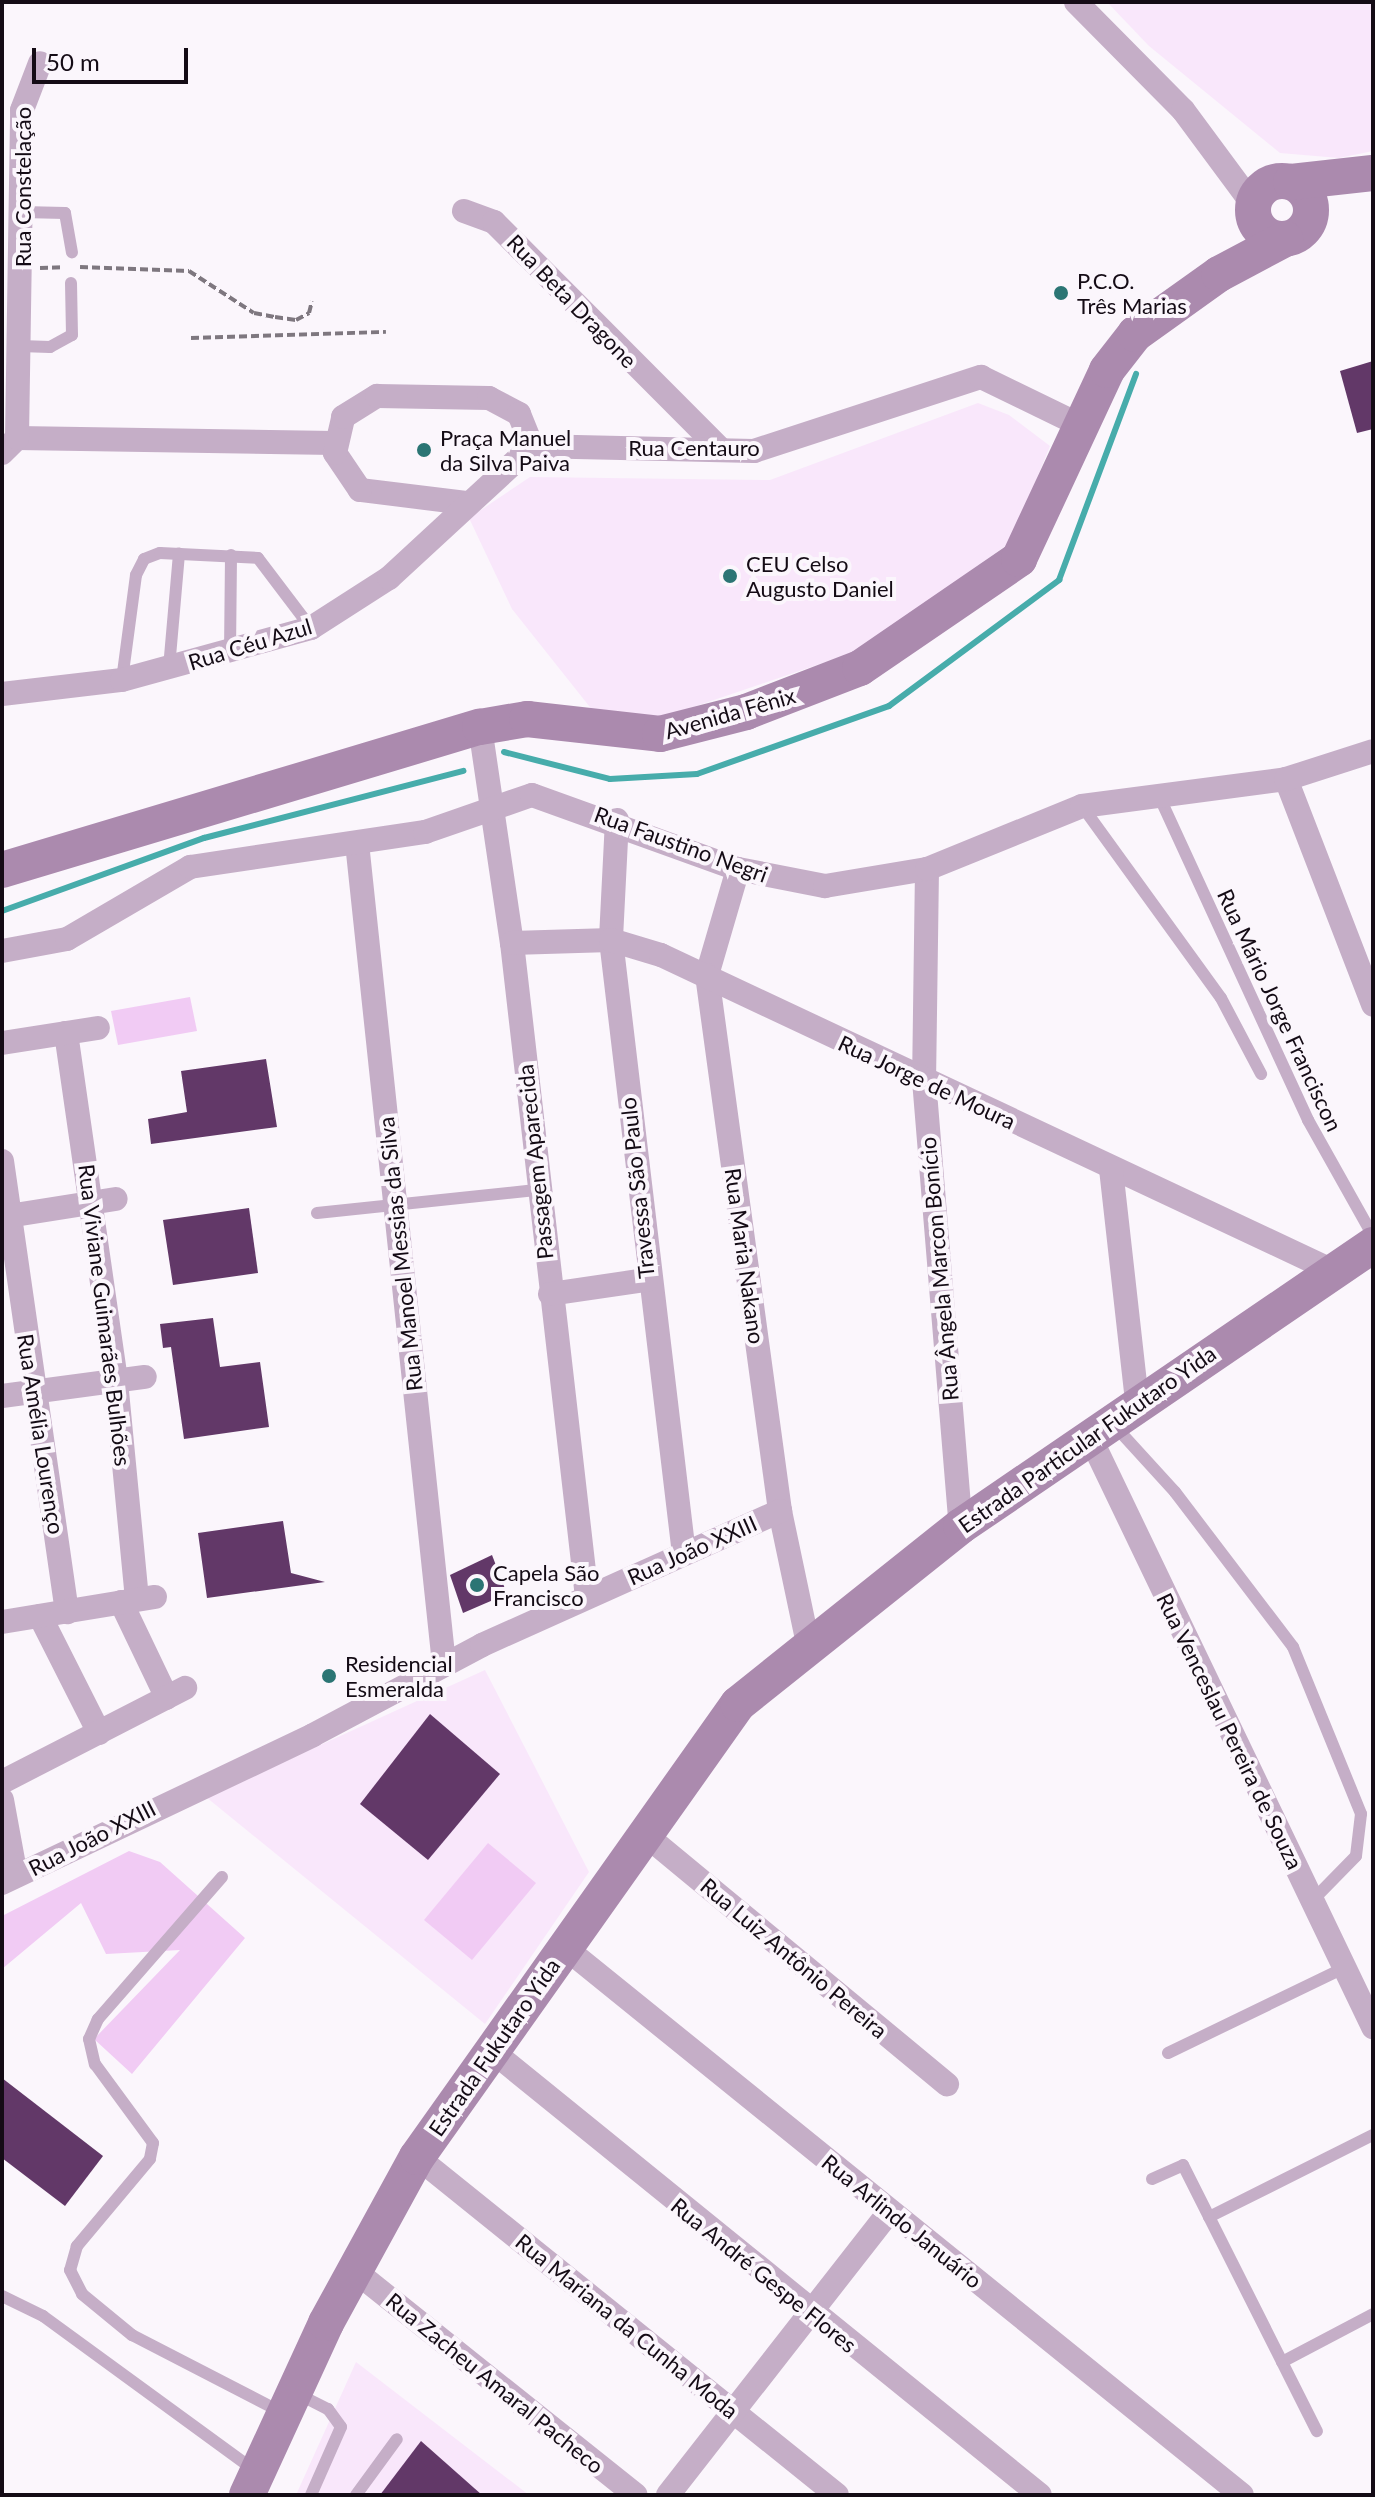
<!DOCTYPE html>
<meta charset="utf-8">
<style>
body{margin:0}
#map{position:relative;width:1375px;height:2497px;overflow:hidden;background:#fbf6fc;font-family:Lato,sans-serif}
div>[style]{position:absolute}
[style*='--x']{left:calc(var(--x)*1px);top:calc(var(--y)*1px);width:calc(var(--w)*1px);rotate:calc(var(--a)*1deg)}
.built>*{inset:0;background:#f9e7fb}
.green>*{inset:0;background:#f1cbf4}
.stream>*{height:6px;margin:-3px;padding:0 3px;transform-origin:3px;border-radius:3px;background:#47acab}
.building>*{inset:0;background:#623868}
.path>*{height:4px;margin-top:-2px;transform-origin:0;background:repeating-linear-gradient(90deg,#7e777f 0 8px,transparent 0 12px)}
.lane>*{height:12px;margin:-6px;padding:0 6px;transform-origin:6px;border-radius:6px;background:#c5aec7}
.street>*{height:24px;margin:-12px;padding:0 12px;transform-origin:12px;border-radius:12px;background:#c5aec7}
.secondary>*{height:36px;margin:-18px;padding:0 18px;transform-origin:18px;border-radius:18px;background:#ab8aae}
.secondary>.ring{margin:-18px;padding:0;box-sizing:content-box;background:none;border:36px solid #ab8aae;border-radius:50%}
.dots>*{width:22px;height:22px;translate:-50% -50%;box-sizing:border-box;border:4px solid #fbf6fc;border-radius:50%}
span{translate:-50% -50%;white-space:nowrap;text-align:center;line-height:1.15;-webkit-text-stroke:8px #fbf6fc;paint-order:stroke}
.street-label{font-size:22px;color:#140b15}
.poi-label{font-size:22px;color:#140b15}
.left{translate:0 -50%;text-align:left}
.frame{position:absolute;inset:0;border:4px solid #140b15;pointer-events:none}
.scale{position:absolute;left:32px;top:48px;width:156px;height:36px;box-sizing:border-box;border:4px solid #140b15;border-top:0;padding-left:10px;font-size:24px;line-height:28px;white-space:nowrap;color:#140b15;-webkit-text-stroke:6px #fbf6fc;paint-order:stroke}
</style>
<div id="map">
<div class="built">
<i style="clip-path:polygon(1107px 2px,1373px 2px,1373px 151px,1339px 158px,1280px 153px,1149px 46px)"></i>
<i style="clip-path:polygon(978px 403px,1009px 415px,1050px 446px,1011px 542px,858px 651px,661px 718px,597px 716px,512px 609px,469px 518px,530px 477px,770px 480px)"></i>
<i style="clip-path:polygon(485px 1670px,589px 1872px,485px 2024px,206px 1797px)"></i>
<i style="clip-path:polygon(356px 2362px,529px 2495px,296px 2495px)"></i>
</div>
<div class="green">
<i style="clip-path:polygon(190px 997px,197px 1031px,118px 1045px,111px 1011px)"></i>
<i style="clip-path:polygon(488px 1843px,536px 1883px,472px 1960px,424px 1920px)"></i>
<i style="clip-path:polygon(129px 1851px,160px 1862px,245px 1938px,132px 2074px,94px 2039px,180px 1950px,106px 1954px,81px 1903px,2px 1969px,2px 1916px)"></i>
</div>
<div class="stream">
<i style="--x:504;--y:752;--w:109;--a:14.3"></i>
<i style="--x:610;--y:779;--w:87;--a:-3.3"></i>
<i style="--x:697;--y:774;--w:204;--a:-19.5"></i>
<i style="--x:889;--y:706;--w:212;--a:-36.5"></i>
<i style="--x:1059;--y:580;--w:220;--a:-69.5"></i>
<i style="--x:2;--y:911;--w:215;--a:-19.9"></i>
<i style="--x:204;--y:838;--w:268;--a:-14.5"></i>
</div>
<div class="building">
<i style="clip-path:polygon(1373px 361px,1373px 429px,1357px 433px,1340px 371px)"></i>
<i style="clip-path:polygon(266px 1059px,277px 1127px,151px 1144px,148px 1119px,187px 1112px,181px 1071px)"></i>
<i style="clip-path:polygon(249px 1208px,258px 1273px,173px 1285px,163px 1220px)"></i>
<i style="clip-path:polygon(213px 1318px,220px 1367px,260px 1362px,269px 1427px,184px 1439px,171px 1347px,163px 1348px,160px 1324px)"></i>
<i style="clip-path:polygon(283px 1521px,291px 1573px,325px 1582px,207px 1598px,198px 1533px)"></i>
<i style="clip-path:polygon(492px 1555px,507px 1594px,463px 1613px,450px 1575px)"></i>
<i style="clip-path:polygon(430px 1714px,500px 1774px,428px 1860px,360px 1804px)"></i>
<i style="clip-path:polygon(2px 2078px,103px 2156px,65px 2206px,2px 2158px)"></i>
<i style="clip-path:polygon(421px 2441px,482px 2495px,380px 2495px)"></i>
</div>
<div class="path">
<i style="--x:80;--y:267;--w:109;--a:2.1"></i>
<i style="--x:189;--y:271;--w:77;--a:32.9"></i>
<i style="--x:254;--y:313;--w:21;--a:11"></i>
<i style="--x:275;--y:317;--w:21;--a:8"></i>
<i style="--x:296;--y:320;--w:15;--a:-28"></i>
<i style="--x:309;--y:313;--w:12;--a:-76"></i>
<i style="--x:40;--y:268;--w:23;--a:-2"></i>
<i style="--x:191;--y:338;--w:195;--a:-1.8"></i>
</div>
<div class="lane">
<i style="--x:22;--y:212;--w:43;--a:1.3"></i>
<i style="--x:65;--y:213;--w:40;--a:80"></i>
<i style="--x:20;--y:346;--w:30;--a:2"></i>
<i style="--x:50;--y:347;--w:25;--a:-29"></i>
<i style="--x:72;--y:335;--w:52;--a:-91.1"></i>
<i style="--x:230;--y:652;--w:97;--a:-89.4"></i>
<i style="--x:169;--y:668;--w:115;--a:-85"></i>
<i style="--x:122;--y:680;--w:106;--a:-82.4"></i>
<i style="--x:136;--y:575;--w:18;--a:-63"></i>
<i style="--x:144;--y:559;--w:17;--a:-21"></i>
<i style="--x:160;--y:553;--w:98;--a:2.9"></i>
<i style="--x:258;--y:558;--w:88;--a:52.9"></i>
<i style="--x:1159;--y:796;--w:357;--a:65.3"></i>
<i style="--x:1308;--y:1120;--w:133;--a:60.7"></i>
<i style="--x:1082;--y:806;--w:237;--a:54.1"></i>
<i style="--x:1221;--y:998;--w:86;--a:62.2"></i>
<i style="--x:317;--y:1213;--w:220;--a:-6"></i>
<i style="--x:1113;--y:1424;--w:92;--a:47.6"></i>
<i style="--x:1175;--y:1492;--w:195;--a:52.7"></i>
<i style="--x:1293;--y:1647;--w:180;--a:67.8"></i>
<i style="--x:1361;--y:1814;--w:42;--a:96.8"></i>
<i style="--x:1356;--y:1856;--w:63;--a:134.4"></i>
<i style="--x:222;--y:1877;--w:189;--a:131.1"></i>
<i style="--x:98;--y:2019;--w:22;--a:114"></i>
<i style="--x:89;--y:2039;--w:26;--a:77"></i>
<i style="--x:95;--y:2064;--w:98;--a:53.7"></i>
<i style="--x:153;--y:2143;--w:16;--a:101"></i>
<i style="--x:150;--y:2159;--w:114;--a:130"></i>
<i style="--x:77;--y:2246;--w:25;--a:106"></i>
<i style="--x:70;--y:2270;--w:27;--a:63"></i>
<i style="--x:82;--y:2294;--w:65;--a:39.4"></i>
<i style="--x:132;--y:2335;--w:170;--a:27.3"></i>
<i style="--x:1168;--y:2053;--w:195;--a:-25.8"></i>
<i style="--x:1152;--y:2179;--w:34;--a:-24"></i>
<i style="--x:1183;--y:2165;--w:298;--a:63.3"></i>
<i style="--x:1209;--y:2217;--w:183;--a:-26.6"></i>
<i style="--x:2;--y:2296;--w:46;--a:26"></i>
<i style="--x:43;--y:2316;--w:261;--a:36.1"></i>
<i style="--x:1282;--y:2362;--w:103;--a:-27.8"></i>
<i style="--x:298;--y:2394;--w:34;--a:27"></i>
<i style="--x:328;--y:2409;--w:22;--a:54"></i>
<i style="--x:341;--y:2427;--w:74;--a:113.8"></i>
<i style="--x:356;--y:2495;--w:69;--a:-53.8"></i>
</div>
<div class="street">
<i style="--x:1076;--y:2;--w:152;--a:45.3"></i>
<i style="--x:1183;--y:110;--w:119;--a:53.5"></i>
<i style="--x:464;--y:211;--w:32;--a:20"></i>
<i style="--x:494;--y:222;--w:322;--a:45.1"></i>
<i style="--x:17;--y:438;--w:317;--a:0.9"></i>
<i style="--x:532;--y:446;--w:222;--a:1.3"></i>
<i style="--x:754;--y:451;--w:239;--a:-18.1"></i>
<i style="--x:981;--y:377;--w:112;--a:25.9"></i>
<i style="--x:2;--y:453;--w:21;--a:-45"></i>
<i style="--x:17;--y:438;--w:328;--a:-89.1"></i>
<i style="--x:22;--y:110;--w:50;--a:-69"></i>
<i style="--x:466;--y:503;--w:107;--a:-173"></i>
<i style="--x:360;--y:490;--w:45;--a:-124"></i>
<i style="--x:335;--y:453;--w:37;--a:-77"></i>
<i style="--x:343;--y:417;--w:40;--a:-32"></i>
<i style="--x:377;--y:396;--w:112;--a:1"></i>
<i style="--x:489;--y:398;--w:34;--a:28"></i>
<i style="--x:519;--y:414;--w:35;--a:68"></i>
<i style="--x:2;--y:694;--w:121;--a:-6.7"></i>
<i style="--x:122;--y:680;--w:196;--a:-15.4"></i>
<i style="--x:311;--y:628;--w:93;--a:-32.7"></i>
<i style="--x:389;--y:578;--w:195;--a:-42.7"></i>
<i style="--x:480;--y:727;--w:218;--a:81.6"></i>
<i style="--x:512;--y:943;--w:658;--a:83.46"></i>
<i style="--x:1286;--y:779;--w:242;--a:68.9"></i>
<i style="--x:617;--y:820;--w:120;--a:92.9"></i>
<i style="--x:611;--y:940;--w:618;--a:83.22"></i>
<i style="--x:357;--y:843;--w:826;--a:83.95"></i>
<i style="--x:738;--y:869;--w:110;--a:106.3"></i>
<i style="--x:707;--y:975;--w:541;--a:82.24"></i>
<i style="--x:780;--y:1511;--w:136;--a:78.1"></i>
<i style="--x:927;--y:869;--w:211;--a:90.8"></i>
<i style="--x:924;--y:1080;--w:448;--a:85.3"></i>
<i style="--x:512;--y:943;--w:99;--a:-1.7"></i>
<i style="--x:611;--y:940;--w:52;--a:16.7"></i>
<i style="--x:661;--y:955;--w:740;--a:25.18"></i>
<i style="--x:2;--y:951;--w:66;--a:-10.5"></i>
<i style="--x:67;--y:939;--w:143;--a:-30.3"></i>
<i style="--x:190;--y:867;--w:238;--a:-8.5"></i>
<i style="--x:425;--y:832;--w:113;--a:-19.1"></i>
<i style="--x:532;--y:795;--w:219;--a:19.8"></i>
<i style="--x:738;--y:869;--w:89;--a:11.1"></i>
<i style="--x:825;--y:886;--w:103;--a:-9.5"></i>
<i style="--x:927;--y:869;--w:167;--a:-22.1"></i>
<i style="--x:1082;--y:806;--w:206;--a:-7.5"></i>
<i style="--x:1286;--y:779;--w:91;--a:-17.8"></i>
<i style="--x:66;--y:1033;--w:352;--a:81.8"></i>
<i style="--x:116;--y:1381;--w:218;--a:84.5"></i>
<i style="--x:2;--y:1043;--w:97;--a:-8.9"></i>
<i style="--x:2;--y:1161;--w:456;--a:81.8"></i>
<i style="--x:1111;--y:1169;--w:233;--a:83.6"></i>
<i style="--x:2;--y:1217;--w:115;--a:-9"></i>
<i style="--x:550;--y:1294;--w:97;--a:-8.3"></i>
<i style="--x:2;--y:1396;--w:144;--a:-7.6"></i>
<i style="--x:1089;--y:1435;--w:657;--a:64.37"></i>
<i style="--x:121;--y:1602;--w:106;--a:64.4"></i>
<i style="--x:40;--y:1616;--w:131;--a:63.2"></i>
<i style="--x:2;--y:1622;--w:155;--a:-9.3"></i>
<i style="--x:2;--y:1782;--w:206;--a:-27.2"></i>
<i style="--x:2;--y:1800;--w:77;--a:79.6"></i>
<i style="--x:642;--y:1832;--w:396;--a:39.6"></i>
<i style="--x:2;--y:1883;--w:344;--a:-25.4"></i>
<i style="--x:313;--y:1735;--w:191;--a:-28"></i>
<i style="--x:482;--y:1645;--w:327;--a:-24.2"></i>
<i style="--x:563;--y:1946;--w:873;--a:38.96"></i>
<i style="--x:492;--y:2051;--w:705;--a:39.02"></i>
<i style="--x:417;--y:2157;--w:539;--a:38.83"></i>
<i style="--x:355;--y:2271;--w:359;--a:38.6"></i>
<i style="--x:668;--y:2495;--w:360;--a:-52"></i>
</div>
<div class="secondary">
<i class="ring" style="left:1253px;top:181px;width:22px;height:22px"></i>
<i style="--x:1291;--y:182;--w:82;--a:-6.3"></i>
<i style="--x:2;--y:870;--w:499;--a:-16.7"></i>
<i style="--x:480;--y:727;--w:48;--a:-9.7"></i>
<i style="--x:527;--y:719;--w:134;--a:6.4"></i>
<i style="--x:660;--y:734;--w:89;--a:-14.3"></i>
<i style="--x:746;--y:712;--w:122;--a:-21.1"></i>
<i style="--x:860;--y:668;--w:193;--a:-34.4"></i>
<i style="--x:1019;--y:559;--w:208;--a:-65"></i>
<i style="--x:1107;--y:370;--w:46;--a:-52.1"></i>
<i style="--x:1135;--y:334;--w:103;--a:-35.5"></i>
<i style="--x:1219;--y:274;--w:75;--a:-27.9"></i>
<i style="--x:247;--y:2495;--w:189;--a:-65.3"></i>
<i style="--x:326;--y:2323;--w:189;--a:-61.3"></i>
<i style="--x:417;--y:2157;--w:555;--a:-54.68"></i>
<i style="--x:738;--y:1704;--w:285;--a:-38.6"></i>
<i style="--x:961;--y:1526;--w:499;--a:-34.3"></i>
</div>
<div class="dots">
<i style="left:1061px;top:293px;background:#2b7574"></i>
<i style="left:424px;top:450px;background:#2b7574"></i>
<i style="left:730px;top:576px;background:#2b7574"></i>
<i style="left:477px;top:1585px;background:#2b7574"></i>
<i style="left:329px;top:1676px;background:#2b7574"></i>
</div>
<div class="street-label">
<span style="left:23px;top:187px;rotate:-90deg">Rua Constelação</span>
<span style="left:572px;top:301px;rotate:46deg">Rua Beta Dragone</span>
<span style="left:694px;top:448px">Rua Centauro</span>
<span style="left:250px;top:644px;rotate:-17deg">Rua Céu Azul</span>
<span style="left:730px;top:713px;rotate:-16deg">Avenida Fênix</span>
<span style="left:681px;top:844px;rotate:20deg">Rua Faustino Negri</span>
<span style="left:1280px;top:1010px;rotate:65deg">Rua Mário Jorge Franciscon</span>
<span style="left:927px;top:1082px;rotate:25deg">Rua Jorge de Moura</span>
<span style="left:535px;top:1162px;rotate:-96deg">Passagem Aparecida</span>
<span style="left:637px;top:1188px;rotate:-96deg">Travessa São Paulo</span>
<span style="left:400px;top:1254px;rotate:-96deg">Rua Manoel Messias da Silva</span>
<span style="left:745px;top:1256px;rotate:82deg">Rua Maria Nakano</span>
<span style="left:939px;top:1269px;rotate:-95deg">Rua Ângela Marcon Bonício</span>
<span style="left:105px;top:1315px;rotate:83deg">Rua Viviane Guimarães Bulhões</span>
<span style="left:41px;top:1434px;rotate:81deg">Rua Amélia Lourenço</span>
<span style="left:1087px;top:1439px;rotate:-35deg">Estrada Particular Fukutaro Yida</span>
<span style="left:692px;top:1550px;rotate:-24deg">Rua João XXIII</span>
<span style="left:1230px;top:1731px;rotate:64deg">Rua Venceslau Pereira de Souza</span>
<span style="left:92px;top:1838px;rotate:-27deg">Rua João XXIII</span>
<span style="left:794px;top:1958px;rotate:40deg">Rua Luiz Antônio Pereira</span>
<span style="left:494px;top:2047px;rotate:-55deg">Estrada Fukutaro Yida</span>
<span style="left:902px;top:2221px;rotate:39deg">Rua Arlindo Januário</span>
<span style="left:764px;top:2275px;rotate:39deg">Rua André Gespe Flores</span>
<span style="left:627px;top:2326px;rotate:39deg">Rua Mariana da Cunha Moda</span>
<span style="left:495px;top:2383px;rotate:39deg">Rua Zacheu Amaral Pacheco</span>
</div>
<div class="poi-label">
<span class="left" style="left:1077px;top:293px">P.C.O.<br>Três Marias</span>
<span class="left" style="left:440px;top:450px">Praça Manuel<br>da Silva Paiva</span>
<span class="left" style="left:746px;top:576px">CEU Celso<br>Augusto Daniel</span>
<span class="left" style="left:493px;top:1585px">Capela São<br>Francisco</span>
<span class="left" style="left:345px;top:1676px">Residencial<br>Esmeralda</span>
</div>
<div class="frame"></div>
<div class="scale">50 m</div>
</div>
